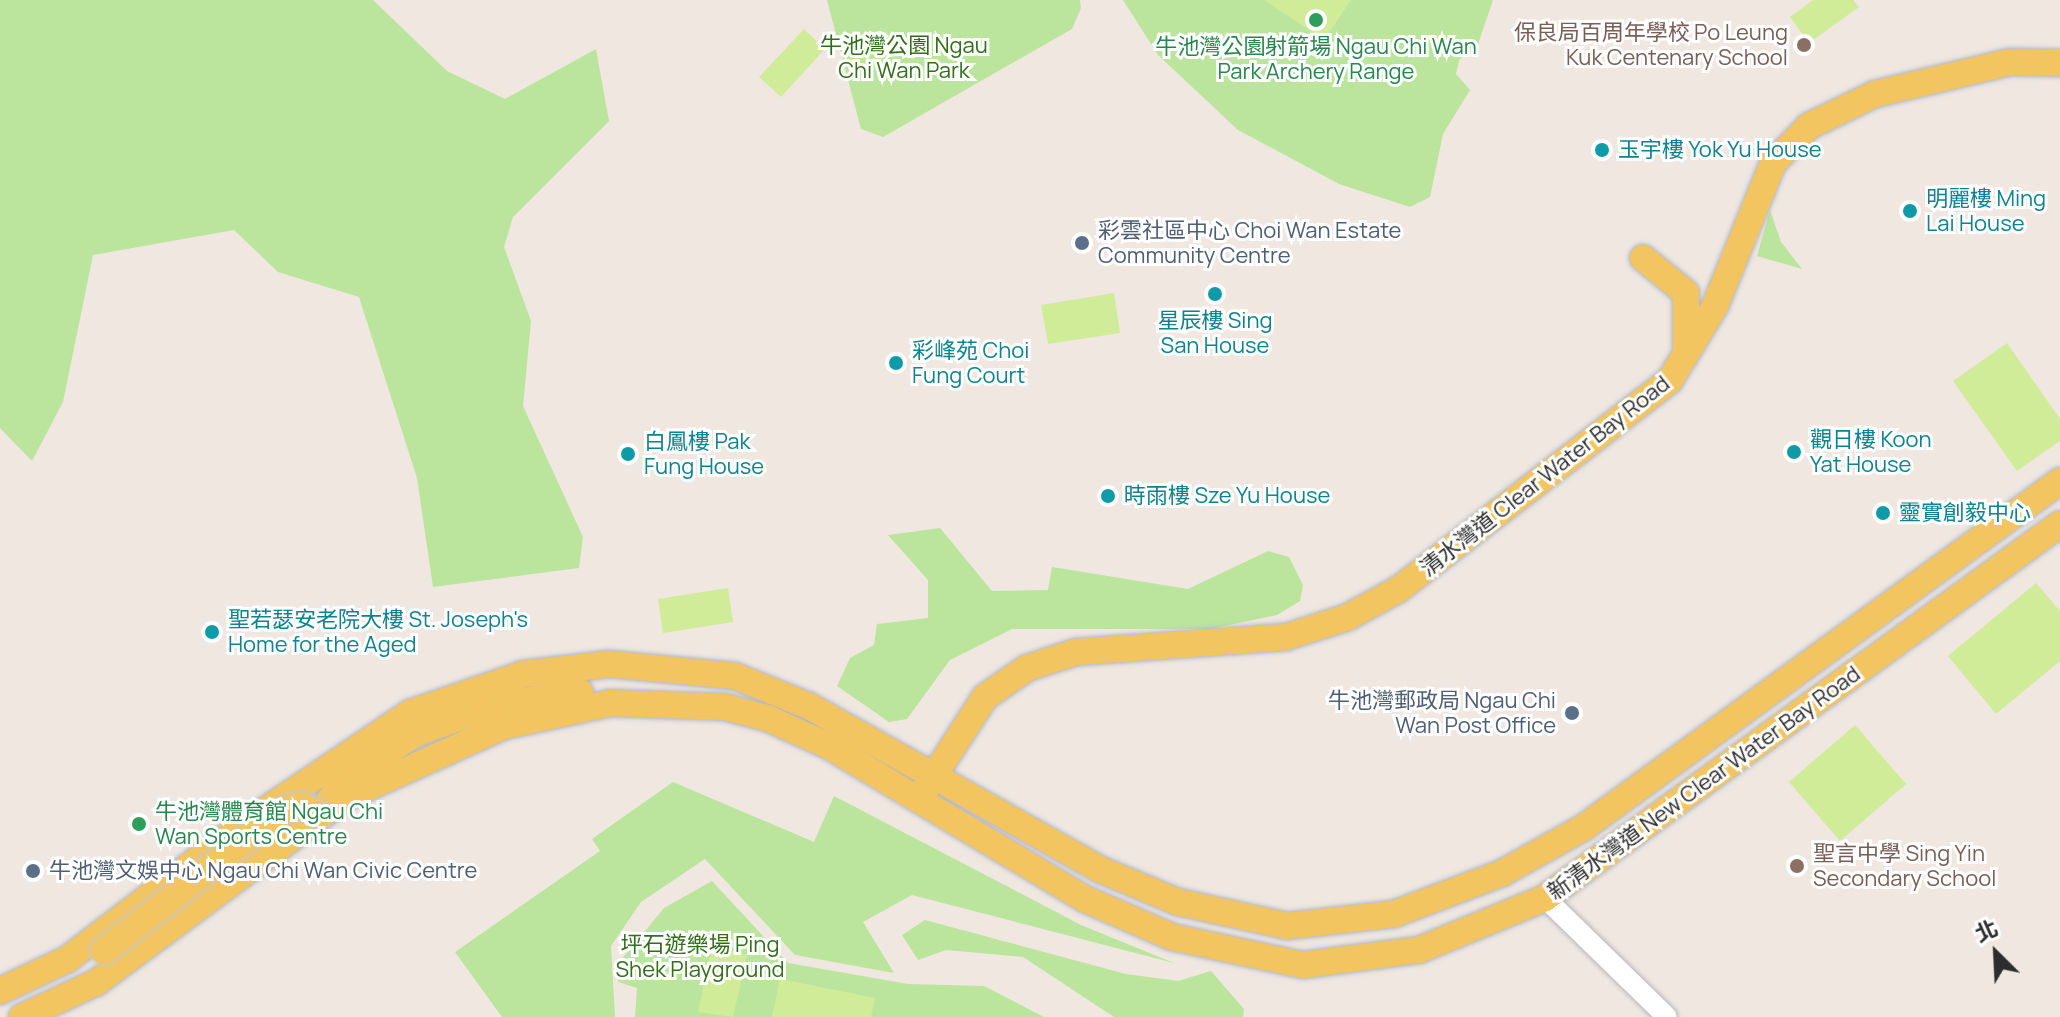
<!DOCTYPE html>
<meta charset="utf-8">
<style>
body{margin:0}
#map{position:relative;width:2060px;height:1017px;overflow:hidden;background:#efe7e0;font-family:Manrope,"Noto Sans TC",sans-serif}
div>[style]{position:absolute}
[style*='--x']{left:calc(var(--x)*1px);top:calc(var(--y)*1px);width:calc(var(--w)*1px);rotate:calc(var(--a)*1deg)}
.green>*{inset:0;background:#bbe59d}
.pitch>*{inset:0;background:#d0ec99}
.roads{filter:drop-shadow(0 0 2px #b3b7c1) drop-shadow(0 0 2px #b3b7c1)}
.minor>*{height:20px;margin:-10px;padding:0 10px;transform-origin:10px;border-radius:10px;background:#fff}
.major>*{height:26px;margin:-13px;padding:0 13px;transform-origin:13px;border-radius:13px;background:#f3c561}
.bridges{filter:drop-shadow(0 0 2px #c8c8c8) drop-shadow(0 0 2px #c8c8c8)}
.major-bridge>*{height:26px;margin:-13px;padding:0 13px;transform-origin:13px;border-radius:13px;background:#f3c561}
.dots>*{width:22px;height:22px;translate:-50% -50%;box-sizing:border-box;border:4px solid #fff;border-radius:50%}
span{translate:-50% -50%;white-space:nowrap;text-align:center;line-height:1.15;-webkit-text-stroke:6px #fff;paint-order:stroke}
.education-label{font-size:22px;color:#785e54}
.right{translate:-100% -50%;text-align:right}
.left{translate:0 -50%;text-align:left}
.park-label{font-size:22px;color:#326e1a}
.leisure-label{font-size:22px;color:#27864d}
.culture-label{font-size:22px;color:#0d838f}
.service-label{font-size:22px;color:#4e5e75}
.street-label{font-size:22px;color:#2d2d2d}
.north{position:absolute;left:1956px;top:913px;width:80px;height:80px;-webkit-text-stroke:6px #fff;paint-order:stroke;rotate:336deg;font-size:22px;font-weight:700;line-height:32px;text-align:center;color:#2d2d2d}
.north::after{content:'';display:block;margin:auto;width:28px;height:36px;background:#2d2d2d;clip-path:polygon(50% 0,100% 100%,50% 72%,0 100%)}
</style>
<div id="map">
<div class="green">
<i style="clip-path:polygon(0 0,373px 0,447px 71px,505px 99px,596px 49px,609px 121px,513px 217px,504px 247px,531px 321px,523px 406px,583px 537px,579px 568px,433px 587px,417px 478px,359px 297px,278px 272px,234px 230px,93px 255px,63px 402px,32px 461px,0 428px)"></i>
<i style="clip-path:polygon(827px 0,1080px 0,1081px 8px,1072px 29px,883px 137px,861px 129px)"></i>
<i style="clip-path:polygon(1123px 0,1493px 0,1478px 44px,1459px 60px,1456px 74px,1470px 90px,1443px 134px,1430px 197px,1410px 207px,1339px 184px,1238px 130px,1158px 55px)"></i>
<i style="clip-path:polygon(1770px 210px,1781px 242px,1802px 269px,1757px 256px)"></i>
<i style="clip-path:polygon(940px 528px,992px 591px,1048px 590px,1052px 567px,1188px 589px,1268px 551px,1289px 557px,1303px 585px,1300px 601px,1277px 615px,1211px 629px,1012px 629px,950px 660px,907px 719px,889px 722px,837px 686px,850px 658px,874px 645px,877px 624px,928px 618px,928px 580px,888px 535px)"></i>
<i style="clip-path:polygon(673px 782px,814px 842px,834px 796px,1081px 925px,1174px 963px,912px 895px,863px 922px,894px 973px,795px 955px,705px 859px,641px 902px,611px 946px,615px 1017px,502px 1017px,455px 952px,600px 851px,592px 839px)"></i>
<i style="clip-path:polygon(712px 881px,788px 963px,908px 984px,984px 986px,1044px 1017px,635px 1017px,637px 988px,618px 982px,621px 960px,664px 908px)"></i>
<i style="clip-path:polygon(925px 920px,1126px 974px,1178px 981px,1211px 971px,1244px 1009px,1243px 1017px,1114px 1017px,1023px 957px,946px 950px,918px 960px,902px 935px)"></i>
</div>
<div class="pitch">
<i style="clip-path:polygon(1264px 0,1351px 0,1324px 40px)"></i>
<i style="clip-path:polygon(1813px 0,1853px 0,1859px 7px,1809px 43px,1790px 17px)"></i>
<i style="clip-path:polygon(804px 29px,825px 49px,781px 97px,759px 77px)"></i>
<i style="clip-path:polygon(1114px 293px,1120px 333px,1048px 344px,1041px 305px)"></i>
<i style="clip-path:polygon(2007px 343px,2060px 419px,2060px 441px,2017px 471px,1953px 381px)"></i>
<i style="clip-path:polygon(2036px 583px,2060px 611px,2060px 661px,1996px 714px,1948px 656px)"></i>
<i style="clip-path:polygon(728px 588px,733px 622px,663px 633px,658px 599px)"></i>
<i style="clip-path:polygon(1855px 725px,1906px 784px,1840px 841px,1789px 782px)"></i>
<i style="clip-path:polygon(712px 947px,747px 955px,733px 1017px,698px 1012px)"></i>
<i style="clip-path:polygon(780px 979px,875px 998px,871px 1017px,772px 1017px)"></i>
</div>
<div class="roads">
<div class="minor">
<i style="--x:1545;--y:898;--w:170;--a:44.3"></i>
</div>
<div class="major">
<i style="--x:1643;--y:258;--w:55;--a:39.1"></i>
<i style="--x:1686;--y:293;--w:56;--a:90"></i>
<i style="--x:926;--y:788;--w:108;--a:-57"></i>
<i style="--x:985;--y:697;--w:51;--a:-34.6"></i>
<i style="--x:1027;--y:668;--w:52;--a:-18.1"></i>
<i style="--x:1076;--y:652;--w:211;--a:-4.1"></i>
<i style="--x:1286;--y:637;--w:65;--a:-17.9"></i>
<i style="--x:1348;--y:617;--w:58;--a:-28.8"></i>
<i style="--x:1399;--y:589;--w:342;--a:-37.6"></i>
<i style="--x:1670;--y:380;--w:87;--a:-58.7"></i>
<i style="--x:1715;--y:306;--w:154;--a:-67.9"></i>
<i style="--x:1773;--y:163;--w:52;--a:-45.8"></i>
<i style="--x:1809;--y:126;--w:73;--a:-25.9"></i>
<i style="--x:1875;--y:94;--w:139;--a:-13.3"></i>
<i style="--x:2010;--y:62;--w:50;--a:1.1"></i>
<i style="--x:325;--y:807;--w:37;--a:-55"></i>
<i style="--x:346;--y:777;--w:84;--a:-31.8"></i>
<i style="--x:417;--y:733;--w:78;--a:-20.3"></i>
<i style="--x:490;--y:706;--w:91;--a:-8.8"></i>
<i style="--x:0;--y:991;--w:75;--a:-25.2"></i>
<i style="--x:68;--y:959;--w:212;--a:-37.5"></i>
<i style="--x:236;--y:830;--w:210;--a:-33.9"></i>
<i style="--x:410;--y:713;--w:120;--a:-19"></i>
<i style="--x:523;--y:674;--w:87;--a:-6.6"></i>
<i style="--x:609;--y:664;--w:127;--a:5.4"></i>
<i style="--x:735;--y:676;--w:80;--a:22.1"></i>
<i style="--x:809;--y:706;--w:333;--a:29.3"></i>
<i style="--x:1099;--y:869;--w:86;--a:22.7"></i>
<i style="--x:1178;--y:902;--w:112;--a:12.4"></i>
<i style="--x:1287;--y:926;--w:108;--a:-6.4"></i>
<i style="--x:1394;--y:914;--w:116;--a:-20.8"></i>
<i style="--x:1502;--y:873;--w:93;--a:-29.1"></i>
<i style="--x:1583;--y:828;--w:590;--a:-36.03"></i>
<i style="--x:22;--y:1017;--w:83;--a:-25"></i>
<i style="--x:97;--y:982;--w:311;--a:-36.5"></i>
<i style="--x:347;--y:797;--w:172;--a:-24.3"></i>
<i style="--x:504;--y:726;--w:108;--a:-12.2"></i>
<i style="--x:610;--y:703;--w:115;--a:2"></i>
<i style="--x:725;--y:707;--w:43;--a:14.7"></i>
<i style="--x:767;--y:718;--w:68;--a:24.3"></i>
<i style="--x:829;--y:746;--w:298;--a:30.9"></i>
<i style="--x:1085;--y:899;--w:95;--a:23.6"></i>
<i style="--x:1172;--y:937;--w:134;--a:12.1"></i>
<i style="--x:1303;--y:965;--w:117;--a:-7.4"></i>
<i style="--x:1419;--y:950;--w:136;--a:-22.4"></i>
<i style="--x:1545;--y:898;--w:636;--a:-35.99"></i>
</div>
</div>
<div class="bridges">
<div class="major-bridge">
<i style="--x:104;--y:951;--w:229;--a:-38.1"></i>
<i style="--x:284;--y:810;--w:18;--a:-13"></i>
<i style="--x:302;--y:806;--w:19;--a:28"></i>
</div>
</div>
<div class="dots">
<i style="left:1316px;top:20px;background:#2e9e5b"></i>
<i style="left:1804px;top:45px;background:#8d6e63"></i>
<i style="left:1602px;top:150px;background:#0f9aa8"></i>
<i style="left:1910px;top:211px;background:#0f9aa8"></i>
<i style="left:1082px;top:243px;background:#5c6f8a"></i>
<i style="left:1215px;top:294px;background:#0f9aa8"></i>
<i style="left:896px;top:363px;background:#0f9aa8"></i>
<i style="left:1794px;top:452px;background:#0f9aa8"></i>
<i style="left:628px;top:454px;background:#0f9aa8"></i>
<i style="left:1108px;top:496px;background:#0f9aa8"></i>
<i style="left:1883px;top:513px;background:#0f9aa8"></i>
<i style="left:212px;top:632px;background:#0f9aa8"></i>
<i style="left:1572px;top:713px;background:#5c6f8a"></i>
<i style="left:139px;top:824px;background:#2e9e5b"></i>
<i style="left:1797px;top:866px;background:#8d6e63"></i>
<i style="left:33px;top:871px;background:#5c6f8a"></i>
</div>
<div class="education-label">
<span class="right" style="left:1788px;top:45px">保良局百周年學校 Po Leung<br>Kuk Centenary School</span>
<span class="left" style="left:1813px;top:866px">聖言中學 Sing Yin<br>Secondary School</span>
</div>
<div class="park-label">
<span style="left:904px;top:58px">牛池灣公園 Ngau<br>Chi Wan Park</span>
<span style="left:700px;top:957px">坪石遊樂場 Ping<br>Shek Playground</span>
</div>
<div class="leisure-label">
<span style="left:1316px;top:59px">牛池灣公園射箭場 Ngau Chi Wan<br>Park Archery Range</span>
<span class="left" style="left:155px;top:824px">牛池灣體育館 Ngau Chi<br>Wan Sports Centre</span>
</div>
<div class="culture-label">
<span class="left" style="left:1618px;top:150px">玉宇樓 Yok Yu House</span>
<span class="left" style="left:1926px;top:211px">明麗樓 Ming<br>Lai House</span>
<span style="left:1215px;top:333px">星辰樓 Sing<br>San House</span>
<span class="left" style="left:912px;top:363px">彩峰苑 Choi<br>Fung Court</span>
<span class="left" style="left:1810px;top:452px">觀日樓 Koon<br>Yat House</span>
<span class="left" style="left:644px;top:454px">白鳳樓 Pak<br>Fung House</span>
<span class="left" style="left:1124px;top:496px">時雨樓 Sze Yu House</span>
<span class="left" style="left:1899px;top:513px">靈實創毅中心</span>
<span class="left" style="left:228px;top:632px">聖若瑟安老院大樓 St. Joseph's<br>Home for the Aged</span>
</div>
<div class="service-label">
<span class="left" style="left:1098px;top:243px">彩雲社區中心 Choi Wan Estate<br>Community Centre</span>
<span class="right" style="left:1556px;top:713px">牛池灣郵政局 Ngau Chi<br>Wan Post Office</span>
<span class="left" style="left:49px;top:871px">牛池灣文娛中心 Ngau Chi Wan Civic Centre</span>
</div>
<div class="street-label">
<span style="left:1545px;top:476px;rotate:-38deg">清水灣道 Clear Water Bay Road</span>
<span style="left:1704px;top:783px;rotate:-36deg">新清水灣道 New Clear Water Bay Road</span>
</div>
<div class="north">北</div>
</div>
